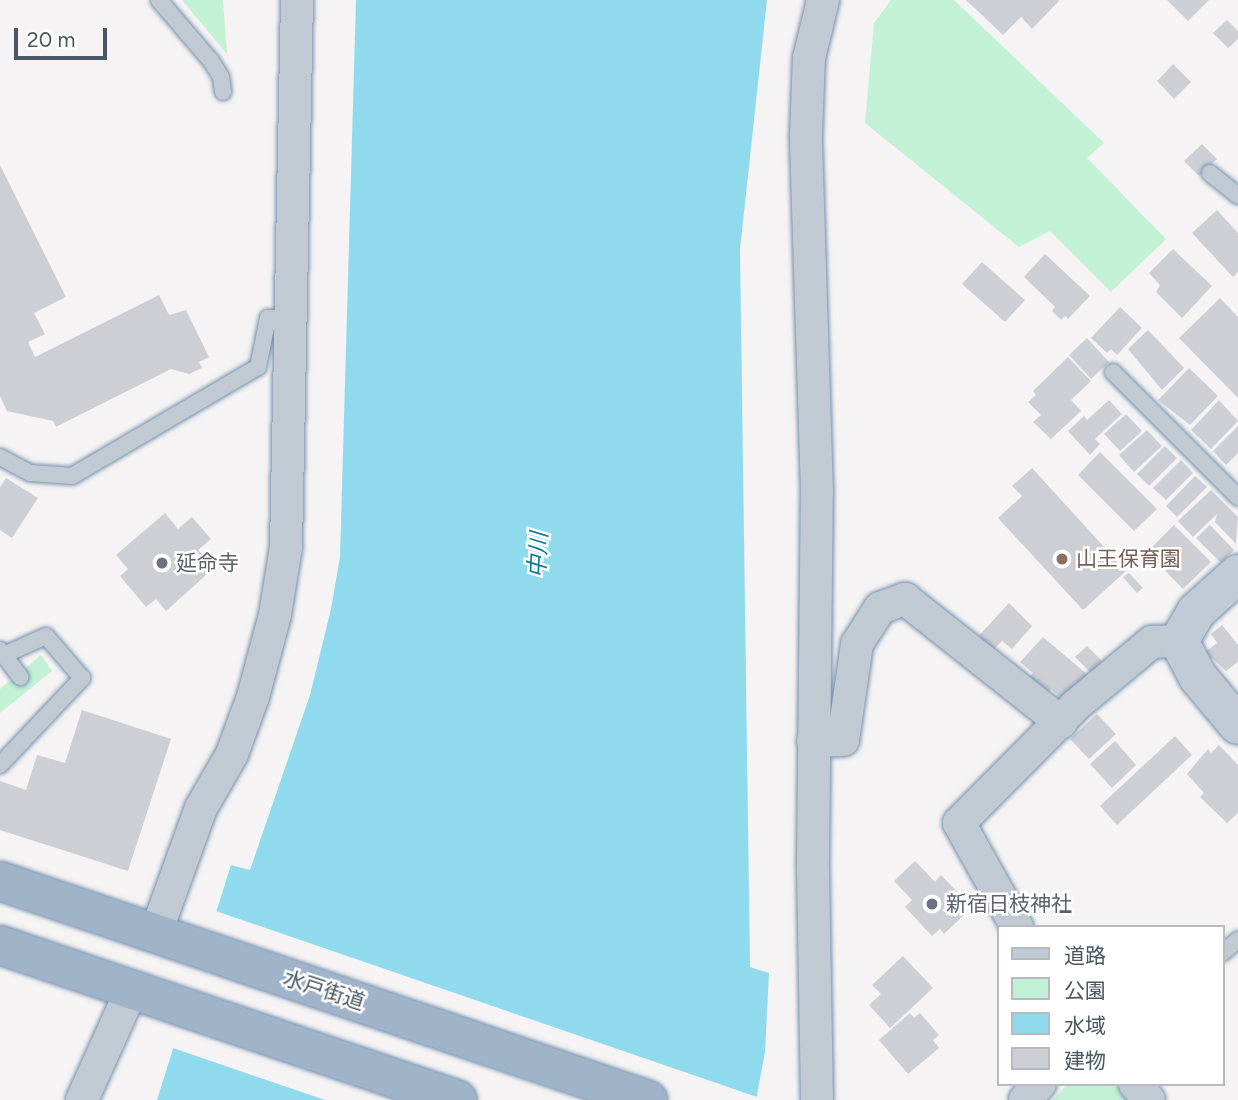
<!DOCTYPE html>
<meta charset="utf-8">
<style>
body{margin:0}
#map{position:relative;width:1238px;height:1100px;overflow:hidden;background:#f5f3f3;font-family:Figtree,"Noto Sans JP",sans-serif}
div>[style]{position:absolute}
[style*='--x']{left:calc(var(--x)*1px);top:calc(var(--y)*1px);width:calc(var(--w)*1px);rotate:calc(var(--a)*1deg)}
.green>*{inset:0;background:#c3f1d5}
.water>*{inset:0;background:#90daee}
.pier>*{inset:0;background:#f5f3f3}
.building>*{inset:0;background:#cdcfd5}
.roads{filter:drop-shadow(0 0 2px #7690ad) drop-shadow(0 0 2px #7690ad)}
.service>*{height:16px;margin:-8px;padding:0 8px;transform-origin:8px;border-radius:8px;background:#c1cad2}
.minor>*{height:32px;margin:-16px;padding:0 16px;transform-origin:16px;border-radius:16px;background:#c1cad2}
.secondary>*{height:38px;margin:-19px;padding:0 19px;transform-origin:19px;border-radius:19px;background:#c1cbd6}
.trunk>*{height:38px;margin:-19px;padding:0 19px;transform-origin:19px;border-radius:19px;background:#9fb4c9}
.dots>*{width:19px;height:19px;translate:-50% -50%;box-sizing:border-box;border:4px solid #fff;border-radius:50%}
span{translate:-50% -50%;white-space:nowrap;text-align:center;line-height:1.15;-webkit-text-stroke:5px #fff;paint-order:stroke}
.education-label{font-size:21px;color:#785e54}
.left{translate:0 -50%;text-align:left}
.worship-label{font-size:21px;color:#5b616d}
.street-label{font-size:21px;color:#4a5661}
.water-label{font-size:23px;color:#0c7c9b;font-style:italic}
.legend{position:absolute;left:997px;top:925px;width:228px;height:161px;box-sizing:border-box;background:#fff;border:2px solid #b7bbc0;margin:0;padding:9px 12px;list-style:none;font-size:21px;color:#4a5661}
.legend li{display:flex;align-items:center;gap:14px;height:35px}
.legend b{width:35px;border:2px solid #b7bbc0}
.scale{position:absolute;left:14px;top:28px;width:93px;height:32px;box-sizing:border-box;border:4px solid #4a5661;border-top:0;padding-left:9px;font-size:21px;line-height:24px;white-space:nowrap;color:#4a5661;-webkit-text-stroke:5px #fff;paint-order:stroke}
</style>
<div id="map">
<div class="green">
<i style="clip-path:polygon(182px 0,223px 0,227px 54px)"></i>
<i style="clip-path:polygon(891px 0,954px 0,1104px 143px,1087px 158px,1166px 239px,1111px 292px,1050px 231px,1019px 247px,865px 123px,874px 23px)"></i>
<i style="clip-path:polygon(41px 655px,52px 671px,0 713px,0 689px)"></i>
<i style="clip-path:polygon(1068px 1084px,1118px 1084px,1131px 1100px,1052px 1100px)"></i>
</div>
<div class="water">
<i style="clip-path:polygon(356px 0,767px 0,740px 249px,750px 967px,769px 973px,765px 1052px,756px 1100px,157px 1100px,231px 865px,250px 870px,310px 695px,331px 609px,340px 557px)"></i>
</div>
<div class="pier">
<i style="clip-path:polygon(213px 910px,760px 1098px,759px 1100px,325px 1100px,170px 1047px)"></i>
</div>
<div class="building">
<i style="clip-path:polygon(966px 0,1058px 0,1059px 1px,1032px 29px,1021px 17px,1003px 35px)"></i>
<i style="clip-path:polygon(1167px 0,1209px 0,1188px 21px)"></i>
<i style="clip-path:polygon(1227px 20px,1238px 31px,1238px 39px,1228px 48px,1213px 33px)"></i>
<i style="clip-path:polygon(1173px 64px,1191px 82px,1174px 99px,1157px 81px)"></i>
<i style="clip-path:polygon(1202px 144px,1217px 159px,1199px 176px,1184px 161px)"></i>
<i style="clip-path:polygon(0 165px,66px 297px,34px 313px,45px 334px,28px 342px,35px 357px,159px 295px,169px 315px,186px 310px,209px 357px,199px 362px,202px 368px,189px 374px,171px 369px,56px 427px,53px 421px,7px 411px,0 396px)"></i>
<i style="clip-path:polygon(1217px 210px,1238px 233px,1238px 272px,1233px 277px,1192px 233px)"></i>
<i style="clip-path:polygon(1173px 249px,1212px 286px,1182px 318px,1156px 292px,1160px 285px,1149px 273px)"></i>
<i style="clip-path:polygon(1045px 254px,1090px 296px,1068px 319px,1065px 316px,1061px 320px,1052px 311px,1055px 307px,1024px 277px)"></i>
<i style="clip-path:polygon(982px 262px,1025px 300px,1005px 322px,962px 284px)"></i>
<i style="clip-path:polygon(1220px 298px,1238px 317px,1238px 398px,1179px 338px)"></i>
<i style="clip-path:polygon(1120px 307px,1142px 328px,1117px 355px,1111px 349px,1107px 353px,1091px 338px)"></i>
<i style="clip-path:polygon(1148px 330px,1184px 368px,1162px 390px,1128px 349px)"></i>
<i style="clip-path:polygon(1087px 338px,1109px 362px,1091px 379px,1069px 355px)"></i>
<i style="clip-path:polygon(1068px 357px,1091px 381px,1071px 400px,1081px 411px,1051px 439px,1033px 422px,1041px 415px,1028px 402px,1036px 395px,1033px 391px)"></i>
<i style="clip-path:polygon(1189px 368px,1218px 396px,1190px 425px,1158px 400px)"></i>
<i style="clip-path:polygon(1109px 400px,1122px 414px,1095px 439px,1100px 444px,1090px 455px,1068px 431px,1084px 416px,1087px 420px)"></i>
<i style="clip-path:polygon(1219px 400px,1238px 421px,1211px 449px,1191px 430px)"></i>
<i style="clip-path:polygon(1126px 414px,1142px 431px,1120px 451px,1104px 434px)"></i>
<i style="clip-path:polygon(1238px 426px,1238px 453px,1226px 465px,1213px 451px)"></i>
<i style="clip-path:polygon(1147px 430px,1162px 446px,1134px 472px,1119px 455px)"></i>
<i style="clip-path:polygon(1165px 446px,1177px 458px,1149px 486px,1137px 474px)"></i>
<i style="clip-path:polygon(1100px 452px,1157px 509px,1134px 531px,1078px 475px)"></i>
<i style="clip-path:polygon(1181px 460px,1193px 473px,1166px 500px,1153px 488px)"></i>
<i style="clip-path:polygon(1032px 468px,1126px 571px,1083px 610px,998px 518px,1022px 496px,1012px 486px)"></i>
<i style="clip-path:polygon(1195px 476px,1207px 487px,1177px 517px,1166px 506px)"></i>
<i style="clip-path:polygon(6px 478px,38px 498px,12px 538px,0 530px,0 487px)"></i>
<i style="clip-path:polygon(1211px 490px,1238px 517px,1236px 544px,1215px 522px,1217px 514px,1193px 537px,1178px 521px)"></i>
<i style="clip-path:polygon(165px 513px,178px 529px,192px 517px,211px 539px,198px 550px,214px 568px,166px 611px,156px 599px,146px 607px,120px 576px,128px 569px,116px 555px)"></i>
<i style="clip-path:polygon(1174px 525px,1211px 562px,1183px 589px,1147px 552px)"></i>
<i style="clip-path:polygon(1210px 525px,1234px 550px,1221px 563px,1196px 538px)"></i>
<i style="clip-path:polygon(1129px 573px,1143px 588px,1137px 593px,1123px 577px)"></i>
<i style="clip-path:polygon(1009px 603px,1032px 626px,1012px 649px,1002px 641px,990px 653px,974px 641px)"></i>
<i style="clip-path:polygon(1222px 625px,1238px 645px,1238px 662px,1226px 671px,1205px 652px,1217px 643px,1211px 634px)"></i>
<i style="clip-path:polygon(1043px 637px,1088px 675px,1065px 701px,1051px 689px,1046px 696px,1027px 679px,1033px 673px,1020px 662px)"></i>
<i style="clip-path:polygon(1087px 646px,1103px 662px,1092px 674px,1075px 657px)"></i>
<i style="clip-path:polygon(82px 710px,171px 739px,128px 871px,0 830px,0 781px,26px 790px,37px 755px,65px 763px)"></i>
<i style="clip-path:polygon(1097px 714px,1116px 734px,1089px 759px,1070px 739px)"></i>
<i style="clip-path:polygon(1175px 736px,1192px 755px,1117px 825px,1100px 806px)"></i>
<i style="clip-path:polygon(1115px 741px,1136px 765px,1112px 788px,1090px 764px)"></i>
<i style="clip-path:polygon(1219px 745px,1238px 765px,1238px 813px,1227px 823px,1200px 797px,1204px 793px,1187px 774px,1208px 749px,1211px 753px)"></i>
<i style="clip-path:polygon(915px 861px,935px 882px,941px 875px,968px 903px,960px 910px,964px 915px,944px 934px,940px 929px,932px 936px,905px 907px,912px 900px,894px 881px)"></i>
<i style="clip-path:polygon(903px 956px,933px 988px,890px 1028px,869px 1005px,881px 994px,872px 985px)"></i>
<i style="clip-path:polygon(910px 1013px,914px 1018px,920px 1013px,939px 1035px,933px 1040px,939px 1048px,908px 1074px,879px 1040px)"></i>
</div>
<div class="roads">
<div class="service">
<i style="--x:159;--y:0;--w:80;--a:49.6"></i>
<i style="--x:211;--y:61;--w:19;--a:58"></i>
<i style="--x:221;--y:77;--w:15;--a:82"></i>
<i style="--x:1210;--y:173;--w:36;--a:39"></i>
<i style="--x:1113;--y:372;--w:177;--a:45"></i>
<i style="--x:0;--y:457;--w:34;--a:28"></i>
<i style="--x:30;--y:473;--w:42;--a:4.1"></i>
<i style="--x:72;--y:476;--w:216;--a:-30.4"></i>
<i style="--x:258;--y:367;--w:50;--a:-78.5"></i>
<i style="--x:268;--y:318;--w:24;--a:2"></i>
<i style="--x:0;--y:650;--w:34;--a:53"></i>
<i style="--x:0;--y:765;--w:120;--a:-46.7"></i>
<i style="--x:82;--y:678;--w:55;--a:-130.6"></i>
<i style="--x:46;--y:636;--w:46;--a:155.7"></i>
<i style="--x:1222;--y:953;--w:21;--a:-39"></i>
</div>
<div class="minor">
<i style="--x:813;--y:741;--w:30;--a:-2"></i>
<i style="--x:843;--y:740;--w:97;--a:-81.7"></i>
<i style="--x:857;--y:644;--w:43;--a:-57.4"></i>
<i style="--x:880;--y:608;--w:27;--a:-20"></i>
<i style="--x:905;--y:599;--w:199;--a:38.3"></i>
<i style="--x:1017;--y:927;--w:119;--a:-119.1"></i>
<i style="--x:959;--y:823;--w:166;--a:-45.2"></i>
<i style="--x:1076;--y:705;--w:99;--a:-39.7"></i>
<i style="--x:1152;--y:642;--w:27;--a:-2"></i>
<i style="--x:155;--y:935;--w:135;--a:-70.1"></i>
<i style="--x:201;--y:808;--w:62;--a:-60.1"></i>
<i style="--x:232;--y:754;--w:61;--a:-69.8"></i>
<i style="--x:253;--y:697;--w:85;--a:-75"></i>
<i style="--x:275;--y:615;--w:69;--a:-80.8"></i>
<i style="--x:286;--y:547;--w:547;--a:-88.85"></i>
<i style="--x:1135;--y:1084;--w:21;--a:49"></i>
<i style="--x:82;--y:1100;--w:120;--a:-65.8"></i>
<i style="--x:817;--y:1100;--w:241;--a:-91"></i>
<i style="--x:813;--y:859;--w:367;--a:-89.4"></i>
<i style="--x:817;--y:492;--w:357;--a:-91.8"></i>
<i style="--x:806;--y:135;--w:77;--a:-87.8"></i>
<i style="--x:809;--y:58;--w:60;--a:-76.4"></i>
<i style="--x:1025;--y:1100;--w:22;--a:-47"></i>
</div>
<div class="secondary">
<i style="--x:1238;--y:574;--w:57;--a:137.9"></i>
<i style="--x:1196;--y:612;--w:34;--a:120"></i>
<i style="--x:1179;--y:641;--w:41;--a:62.2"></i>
<i style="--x:1198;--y:677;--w:62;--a:50.2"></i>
</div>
<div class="trunk">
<i style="--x:0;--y:881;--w:684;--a:18.67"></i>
<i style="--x:0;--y:945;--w:483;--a:18.7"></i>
</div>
</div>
<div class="dots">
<i style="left:1062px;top:559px;background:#8d6e63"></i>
<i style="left:162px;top:563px;background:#6b7280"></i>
<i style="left:932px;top:904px;background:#6b7280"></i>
</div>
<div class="education-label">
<span class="left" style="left:1076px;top:559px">山王保育園</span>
</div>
<div class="worship-label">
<span class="left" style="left:176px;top:563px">延命寺</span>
<span class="left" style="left:946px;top:904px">新宿日枝神社</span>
</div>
<div class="street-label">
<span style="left:324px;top:990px;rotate:18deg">水戸街道</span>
</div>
<div class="water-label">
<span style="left:538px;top:555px;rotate:-87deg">中川</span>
</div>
<ul class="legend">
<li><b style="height:9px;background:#c1cbd6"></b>道路</li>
<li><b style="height:19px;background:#c3f1d5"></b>公園</li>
<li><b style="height:19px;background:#90daee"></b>水域</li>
<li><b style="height:19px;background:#cdcfd5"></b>建物</li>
</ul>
<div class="scale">20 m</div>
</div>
